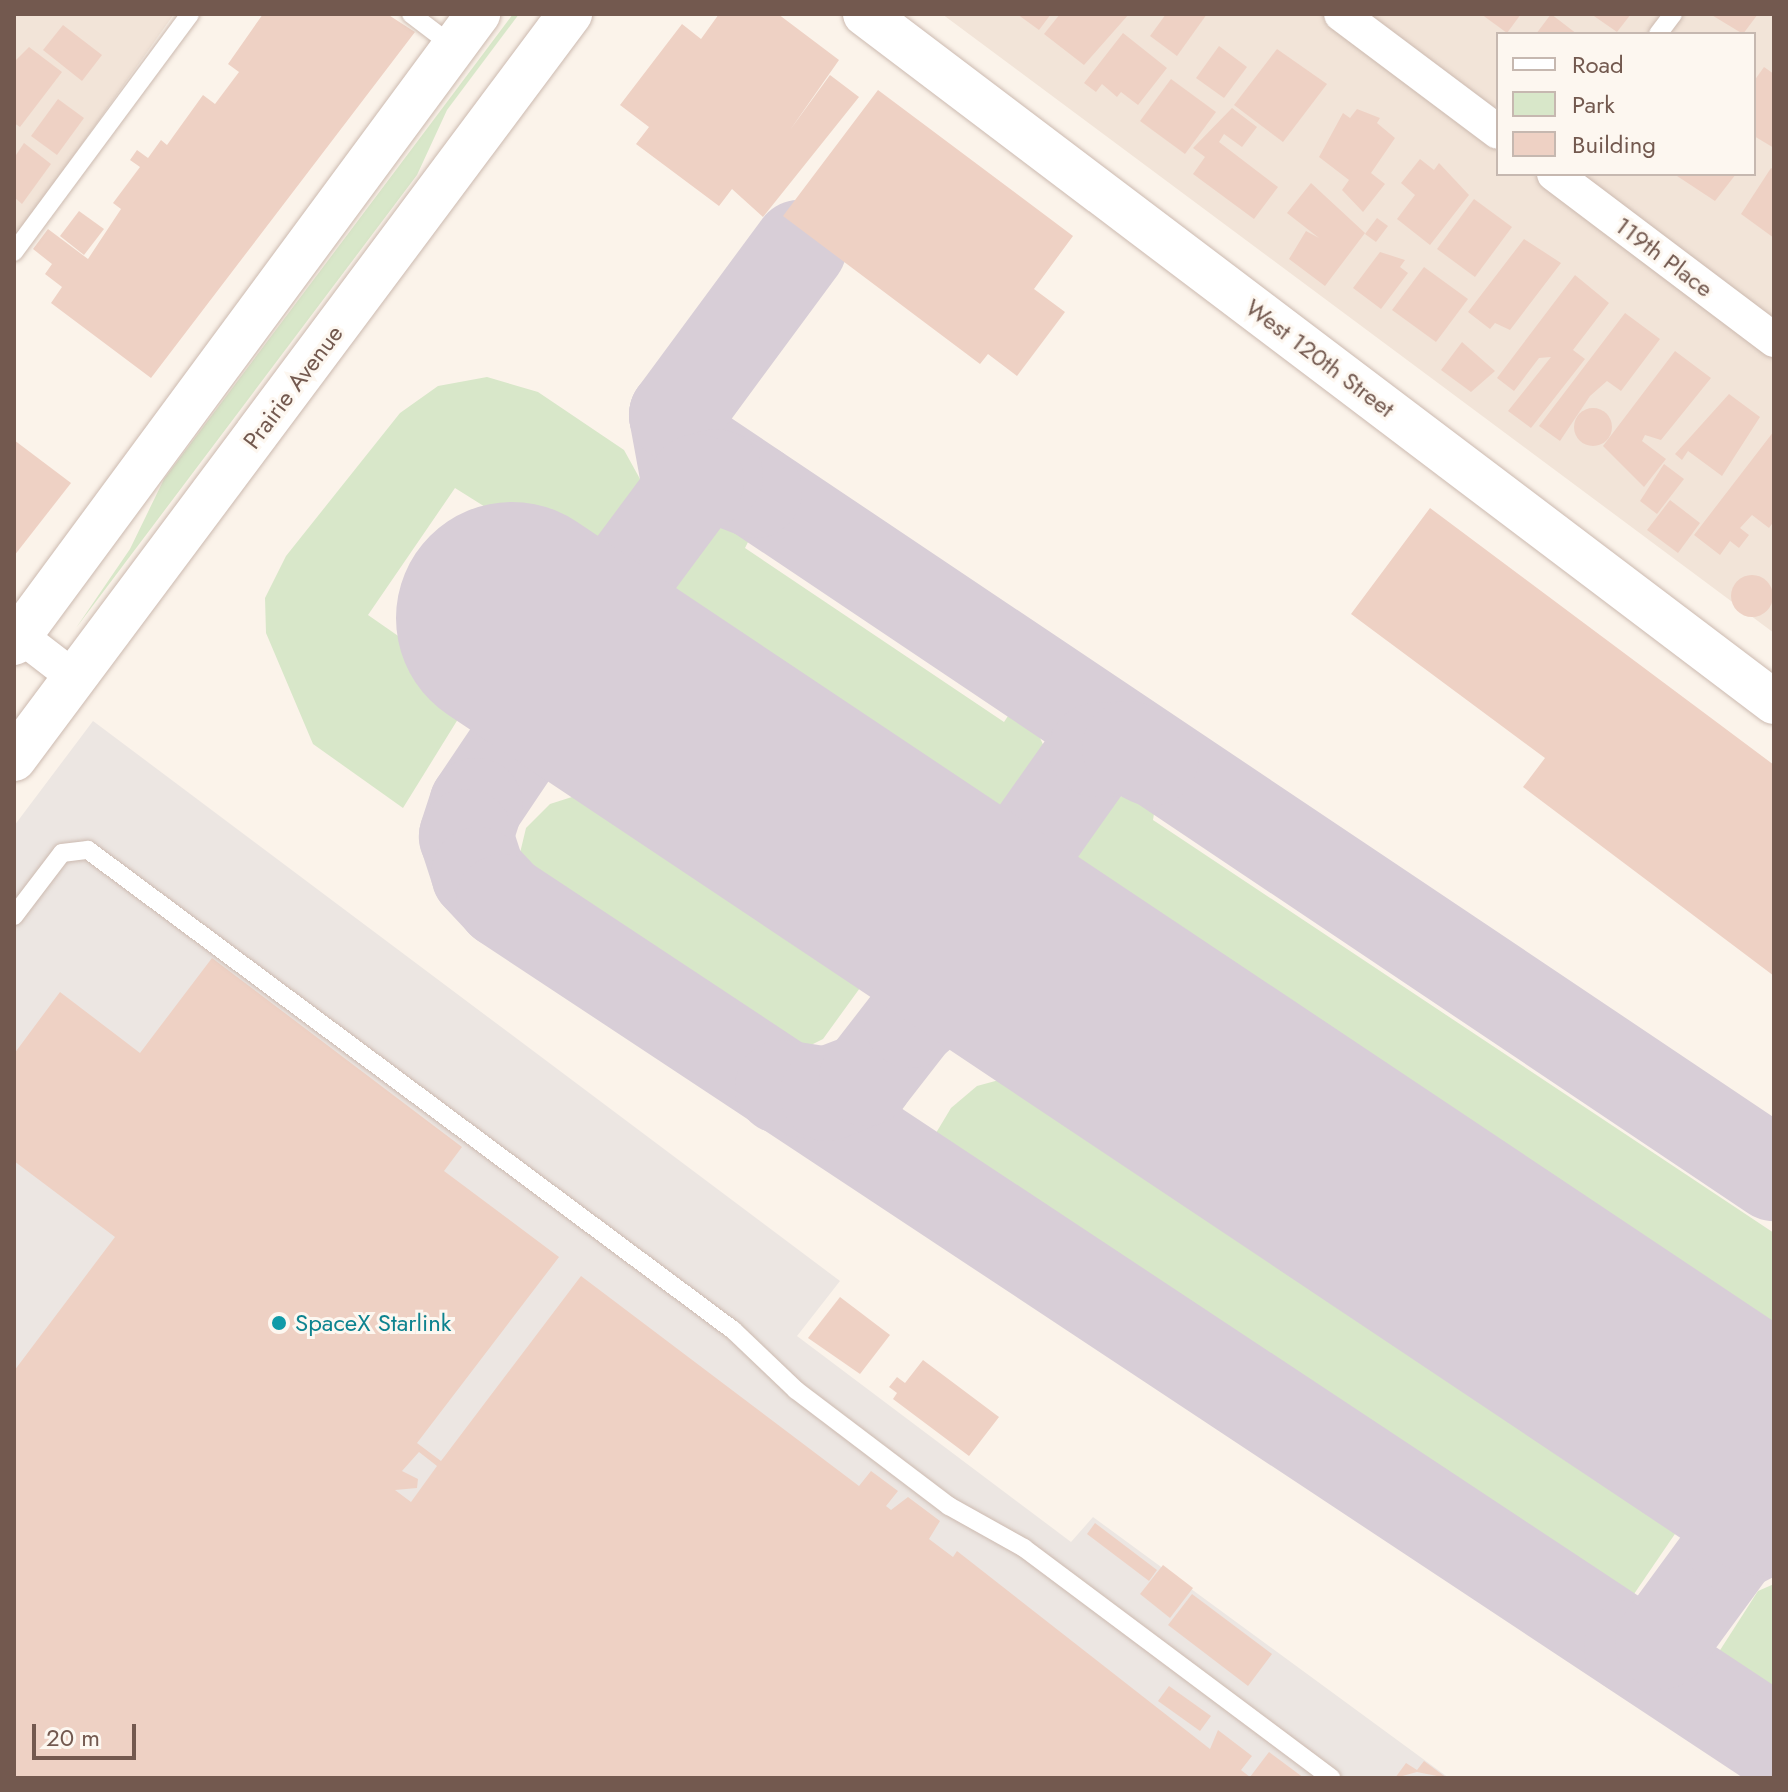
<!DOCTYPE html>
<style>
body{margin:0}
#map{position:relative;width:1788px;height:1792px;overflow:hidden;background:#fbf3ea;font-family:Jost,sans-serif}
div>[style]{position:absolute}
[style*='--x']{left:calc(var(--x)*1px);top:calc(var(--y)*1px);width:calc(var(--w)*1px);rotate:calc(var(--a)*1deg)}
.residential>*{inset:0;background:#f2e4d8}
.industrial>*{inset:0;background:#ece6e2}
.green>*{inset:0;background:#d8e7c9}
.taxiway>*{height:94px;margin:-47px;padding:0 47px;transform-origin:47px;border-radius:47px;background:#d8ced7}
.runway>*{height:232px;margin:-116px;padding:0 116px;transform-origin:116px;border-radius:116px;background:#d8ced7}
.building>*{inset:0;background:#eed1c4}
.round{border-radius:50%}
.roads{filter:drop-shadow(0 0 2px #ccbab0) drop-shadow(0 0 2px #ccbab0)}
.lane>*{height:18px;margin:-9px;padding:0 9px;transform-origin:9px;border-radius:9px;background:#fff}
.street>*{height:34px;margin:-17px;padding:0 17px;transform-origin:17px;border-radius:17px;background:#fff}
.secondary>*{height:44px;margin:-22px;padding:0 22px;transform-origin:22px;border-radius:22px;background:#fff}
.dots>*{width:22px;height:22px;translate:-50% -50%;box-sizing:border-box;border:4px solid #fdf7f0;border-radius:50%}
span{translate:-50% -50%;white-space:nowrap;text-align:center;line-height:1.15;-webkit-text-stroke:6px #fdf7f0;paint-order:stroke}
.street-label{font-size:24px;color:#73594f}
.culture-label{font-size:24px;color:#0d838f}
.left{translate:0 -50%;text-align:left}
.frame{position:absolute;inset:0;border:16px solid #73594f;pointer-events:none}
.legend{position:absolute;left:1496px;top:32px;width:260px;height:144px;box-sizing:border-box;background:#fdf7f0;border:2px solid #c6b8b0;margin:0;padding:10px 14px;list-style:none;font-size:24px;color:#73594f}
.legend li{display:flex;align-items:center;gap:16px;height:40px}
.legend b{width:40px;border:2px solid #c6b8b0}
.scale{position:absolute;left:32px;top:1724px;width:104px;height:36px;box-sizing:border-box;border:4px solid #73594f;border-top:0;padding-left:10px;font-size:24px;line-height:28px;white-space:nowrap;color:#73594f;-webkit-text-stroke:6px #fdf7f0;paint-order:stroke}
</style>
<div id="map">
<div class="residential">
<i style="clip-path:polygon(14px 14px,174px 14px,14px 240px)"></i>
<i style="clip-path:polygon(evenodd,942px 14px,1774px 14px,1774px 633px,942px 14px,1498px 34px,1754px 34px,1754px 174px,1498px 174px,1498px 34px)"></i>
</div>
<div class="industrial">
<i style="clip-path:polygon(93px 721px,840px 1281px,797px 1336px,1071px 1542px,1093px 1517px,1449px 1778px,14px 1778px,14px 826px)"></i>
</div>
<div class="green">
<i style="clip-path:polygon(513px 14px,519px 14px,447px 110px,417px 175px,76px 628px,130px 549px,164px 479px)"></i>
<i style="clip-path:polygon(487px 377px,538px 392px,624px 450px,645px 488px,606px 551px,576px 564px,455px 488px,368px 615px,476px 690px,403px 808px,313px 744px,266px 633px,265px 598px,286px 556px,400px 413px,438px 386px)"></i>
<i style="clip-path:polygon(724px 520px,751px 536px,745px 548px,1004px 722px,1012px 710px,1035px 726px,1044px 747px,1041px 768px,1006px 820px,987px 829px,966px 826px,959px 822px,969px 807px,680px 613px,667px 631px,655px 622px,652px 581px,684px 534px)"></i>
<i style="clip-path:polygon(597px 789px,647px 803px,634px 823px,836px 955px,847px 940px,861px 951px,865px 981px,823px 1039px,803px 1049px,784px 1045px,531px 878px,520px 853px,526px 828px,550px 804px)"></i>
<i style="clip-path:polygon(1114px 794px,1155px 807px,1153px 820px,1774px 1233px,1774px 1342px,1087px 884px,1073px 903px,1058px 881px,1062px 853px,1096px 803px)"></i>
<i style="clip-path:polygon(999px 1080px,1037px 1089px,1675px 1514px,1679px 1528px,1634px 1594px,1624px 1600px,1606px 1594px,944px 1153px,936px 1133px,951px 1108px,977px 1086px)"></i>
<i style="clip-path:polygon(1774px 1584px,1774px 1705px,1720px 1669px,1715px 1658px,1758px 1591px)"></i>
</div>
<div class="taxiway">
<i style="--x:676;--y:415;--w:38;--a:63"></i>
<i style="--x:693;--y:449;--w:1302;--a:33.85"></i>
<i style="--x:687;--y:475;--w:61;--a:-100.4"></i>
<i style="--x:676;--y:415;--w:209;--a:-53.6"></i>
<i style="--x:755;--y:491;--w:42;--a:-159"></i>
<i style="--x:716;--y:476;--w:20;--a:165"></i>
<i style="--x:697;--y:481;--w:144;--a:126.6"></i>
<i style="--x:611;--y:597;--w:52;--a:97.7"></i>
<i style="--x:604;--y:649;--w:32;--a:62"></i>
<i style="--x:619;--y:677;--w:72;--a:42.8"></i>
<i style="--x:672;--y:726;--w:79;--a:-166.1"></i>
<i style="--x:595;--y:707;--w:39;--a:168"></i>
<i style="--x:557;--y:715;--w:39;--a:150"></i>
<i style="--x:523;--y:735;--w:84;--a:123.9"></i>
<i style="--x:476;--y:805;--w:33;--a:108"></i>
<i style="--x:466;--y:836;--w:40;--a:72"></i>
<i style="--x:478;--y:874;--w:37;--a:47"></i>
<i style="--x:503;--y:901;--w:1524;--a:33.49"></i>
<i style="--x:782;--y:1087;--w:46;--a:8.8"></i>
<i style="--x:827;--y:1094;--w:42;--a:-21"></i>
<i style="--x:866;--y:1079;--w:73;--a:-52.2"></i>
<i style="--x:911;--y:1021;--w:56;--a:-39.9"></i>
<i style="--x:954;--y:985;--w:38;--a:-14"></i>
<i style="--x:991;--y:976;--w:68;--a:5.9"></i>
<i style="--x:1059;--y:983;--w:42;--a:-135"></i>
<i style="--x:1029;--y:953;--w:37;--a:-119"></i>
<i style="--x:1011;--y:921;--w:34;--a:-95"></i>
<i style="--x:1008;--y:887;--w:27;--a:-70"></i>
<i style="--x:1017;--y:862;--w:137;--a:-54.8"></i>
<i style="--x:1096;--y:750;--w:33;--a:-3"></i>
<i style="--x:1129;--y:748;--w:25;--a:26"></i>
<i style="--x:1631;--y:1647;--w:31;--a:-9"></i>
<i style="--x:1662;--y:1642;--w:120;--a:-53.8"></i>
<i style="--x:1733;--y:1545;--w:46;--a:-27.1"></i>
</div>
<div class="runway">
<i style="--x:512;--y:618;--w:1518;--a:33.74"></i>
</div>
<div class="building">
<i style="clip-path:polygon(263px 14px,387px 14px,415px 32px,151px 378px,51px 303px,62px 287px,45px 274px,52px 264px,33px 249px,48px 229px,88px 259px,121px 209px,113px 203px,140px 167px,130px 160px,137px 150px,148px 158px,161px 140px,167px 145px,203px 95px,215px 104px,239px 72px,228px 64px)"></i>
<i style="clip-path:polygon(719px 14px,778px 14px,839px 60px,790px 130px,830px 75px,859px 97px,763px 217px,732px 189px,719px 206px,636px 144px,649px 127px,620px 105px,682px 24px,701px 39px)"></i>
<i style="clip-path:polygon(1017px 14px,1051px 14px,1039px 30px)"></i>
<i style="clip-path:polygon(1060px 14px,1129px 14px,1084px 65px,1044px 34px)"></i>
<i style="clip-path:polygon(1166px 14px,1207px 14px,1177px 56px,1150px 36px)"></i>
<i style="clip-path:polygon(1481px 14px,1521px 14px,1507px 33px)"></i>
<i style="clip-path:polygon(1551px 14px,1577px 34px,1536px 34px)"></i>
<i style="clip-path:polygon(1591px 14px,1631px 14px,1617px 32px)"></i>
<i style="clip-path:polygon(1710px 14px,1758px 14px,1743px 34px)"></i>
<i style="clip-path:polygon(63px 25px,102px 55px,82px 81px,43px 50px)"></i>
<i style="clip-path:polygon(1123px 33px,1167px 68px,1138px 105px,1121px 92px,1117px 97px,1102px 84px,1096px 92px,1084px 83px)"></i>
<i style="clip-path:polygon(1219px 46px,1247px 67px,1224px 98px,1196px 78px)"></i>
<i style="clip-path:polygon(29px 47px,62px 72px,20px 127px,14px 123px,14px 62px)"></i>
<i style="clip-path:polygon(1277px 49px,1327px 84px,1283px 142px,1234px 105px)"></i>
<i style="clip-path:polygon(1764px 67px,1774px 74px,1774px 148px,1754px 136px,1754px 81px)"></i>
<i style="clip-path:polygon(1171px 79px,1216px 112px,1185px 154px,1140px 121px)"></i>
<i style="clip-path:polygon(878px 90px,1073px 236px,1034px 289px,1065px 312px,1017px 376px,988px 354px,980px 364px,783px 216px)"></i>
<i style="clip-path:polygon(58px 99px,84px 118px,57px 155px,31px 136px)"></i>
<i style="clip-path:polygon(1232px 108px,1257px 127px,1242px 147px,1224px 134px,1219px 142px,1278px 187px,1254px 219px,1193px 174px,1205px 157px,1193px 148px)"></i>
<i style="clip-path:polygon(1357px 109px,1380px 118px,1377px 123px,1395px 138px,1371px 173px,1385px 184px,1363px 212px,1342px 190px,1349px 180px,1319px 157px,1343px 113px,1350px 118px)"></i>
<i style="clip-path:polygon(24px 143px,51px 164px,22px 204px,14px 197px,14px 158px)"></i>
<i style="clip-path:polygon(1420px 159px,1434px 170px,1439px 163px,1469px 195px,1430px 245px,1397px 219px,1415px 195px,1401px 183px)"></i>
<i style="clip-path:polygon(1771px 168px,1774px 170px,1774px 238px,1741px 214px)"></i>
<i style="clip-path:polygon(1674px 174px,1736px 174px,1715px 201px)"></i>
<i style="clip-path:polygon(1311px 183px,1365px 233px,1325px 286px,1289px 259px,1306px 231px,1319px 238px,1287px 213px)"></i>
<i style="clip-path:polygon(1474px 199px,1512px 227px,1475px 277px,1437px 249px)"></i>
<i style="clip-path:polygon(79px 211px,104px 229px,84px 255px,60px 236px)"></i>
<i style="clip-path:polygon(1377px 218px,1388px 226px,1376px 242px,1365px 234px)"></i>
<i style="clip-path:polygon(1524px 239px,1561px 263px,1510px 330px,1495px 323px,1490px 329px,1468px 312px)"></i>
<i style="clip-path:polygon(1380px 252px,1405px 260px,1400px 267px,1408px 273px,1381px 309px,1353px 288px)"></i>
<i style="clip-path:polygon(1424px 267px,1468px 299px,1436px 342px,1392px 310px)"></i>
<i style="clip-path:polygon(1575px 275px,1609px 303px,1573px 350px,1585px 359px,1531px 428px,1508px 411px,1551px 357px,1539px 358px,1514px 391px,1497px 378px)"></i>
<i style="clip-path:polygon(1625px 313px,1660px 339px,1621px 391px,1607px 381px,1590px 396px,1560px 441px,1539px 426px)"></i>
<i style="clip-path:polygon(1462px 342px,1495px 371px,1471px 392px,1441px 370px)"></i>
<i style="clip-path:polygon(1675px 351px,1711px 378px,1661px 440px,1645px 435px,1642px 441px,1666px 459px,1644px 487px,1603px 446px)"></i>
<i style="clip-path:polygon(1729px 394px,1760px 417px,1722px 476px,1688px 451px,1682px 460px,1675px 454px)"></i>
<i class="round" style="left:1574px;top:408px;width:38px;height:38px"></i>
<i style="clip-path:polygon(1774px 431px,1774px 521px,1769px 528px,1752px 515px,1740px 528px,1749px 535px,1739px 548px,1730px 541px,1720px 555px,1694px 535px)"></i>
<i style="clip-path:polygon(14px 440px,71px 483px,14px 556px)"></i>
<i style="clip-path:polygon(1664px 464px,1684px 479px,1657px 514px,1640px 501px)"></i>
<i style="clip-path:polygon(1670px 500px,1700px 523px,1678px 553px,1647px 530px)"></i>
<i style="clip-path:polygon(1430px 508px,1774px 765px,1774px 976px,1523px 787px,1545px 758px,1351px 614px)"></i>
<i class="round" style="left:1731px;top:575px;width:42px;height:42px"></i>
<i style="clip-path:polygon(evenodd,212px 958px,462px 1147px,444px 1171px,559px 1257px,417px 1443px,441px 1461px,581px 1276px,859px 1486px,871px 1471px,898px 1491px,886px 1506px,891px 1510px,908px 1497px,940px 1521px,929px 1539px,953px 1557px,957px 1551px,1210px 1749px,1218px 1730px,1252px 1756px,1241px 1770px,1250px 1777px,1269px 1752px,1304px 1778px,14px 1778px,14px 1371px,115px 1237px,14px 1161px,14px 1054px,60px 992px,140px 1053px,212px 958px,419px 1452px,437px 1466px,411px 1502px,395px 1490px,417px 1488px,418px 1479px,402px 1471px,419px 1452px)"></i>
<i style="clip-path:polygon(840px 1297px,890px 1335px,860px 1374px,808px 1338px)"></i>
<i style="clip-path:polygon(923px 1360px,999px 1417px,969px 1456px,893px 1399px,897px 1393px,889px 1387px,897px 1377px,905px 1383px)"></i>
<i style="clip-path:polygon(1095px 1523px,1157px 1570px,1149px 1581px,1087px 1534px)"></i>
<i style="clip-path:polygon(1163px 1565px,1193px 1588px,1170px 1618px,1140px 1594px)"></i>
<i style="clip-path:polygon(1192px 1594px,1272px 1654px,1248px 1686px,1168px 1625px)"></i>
<i style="clip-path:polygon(1169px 1686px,1211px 1716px,1200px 1731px,1158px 1701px)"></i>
<i style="clip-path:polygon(1424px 1761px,1447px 1778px,1417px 1772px,1395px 1778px,1406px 1763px,1417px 1770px)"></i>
</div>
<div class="roads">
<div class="lane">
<i style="--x:411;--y:14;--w:53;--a:37.3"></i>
<i style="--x:1658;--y:34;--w:25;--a:-53"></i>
<i style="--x:14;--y:252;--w:296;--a:-53.5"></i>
<i style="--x:14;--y:916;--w:79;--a:-52.7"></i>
<i style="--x:62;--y:853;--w:26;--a:-7"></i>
<i style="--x:88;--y:850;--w:804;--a:36.66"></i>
<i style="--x:733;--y:1330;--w:87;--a:43.6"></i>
<i style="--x:796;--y:1390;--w:192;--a:37.2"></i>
<i style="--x:949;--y:1506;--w:86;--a:29.2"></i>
<i style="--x:1024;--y:1548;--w:384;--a:36.8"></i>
</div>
<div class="street">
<i style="--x:1341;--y:14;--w:196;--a:36.9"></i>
<i style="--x:1554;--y:174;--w:276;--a:37"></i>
<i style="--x:14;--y:631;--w:77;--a:37.6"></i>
</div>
<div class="secondary">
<i style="--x:865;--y:14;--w:1140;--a:37.12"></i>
<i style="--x:14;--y:643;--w:782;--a:-53.58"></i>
<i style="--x:14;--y:759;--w:930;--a:-53.27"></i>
</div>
</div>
<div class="dots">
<i style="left:279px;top:1323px;background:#0f9aa8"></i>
</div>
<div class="street-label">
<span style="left:1664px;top:257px;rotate:37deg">119th Place</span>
<span style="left:1320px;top:358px;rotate:37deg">West 120th Street</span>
<span style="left:293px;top:387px;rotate:-53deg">Prairie Avenue</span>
</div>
<div class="culture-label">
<span class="left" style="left:295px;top:1323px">SpaceX Starlink</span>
</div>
<div class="frame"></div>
<ul class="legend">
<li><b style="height:10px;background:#fff"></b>Road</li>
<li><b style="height:22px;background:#d8e7c9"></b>Park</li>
<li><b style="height:22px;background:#eed1c4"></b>Building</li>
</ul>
<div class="scale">20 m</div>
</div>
